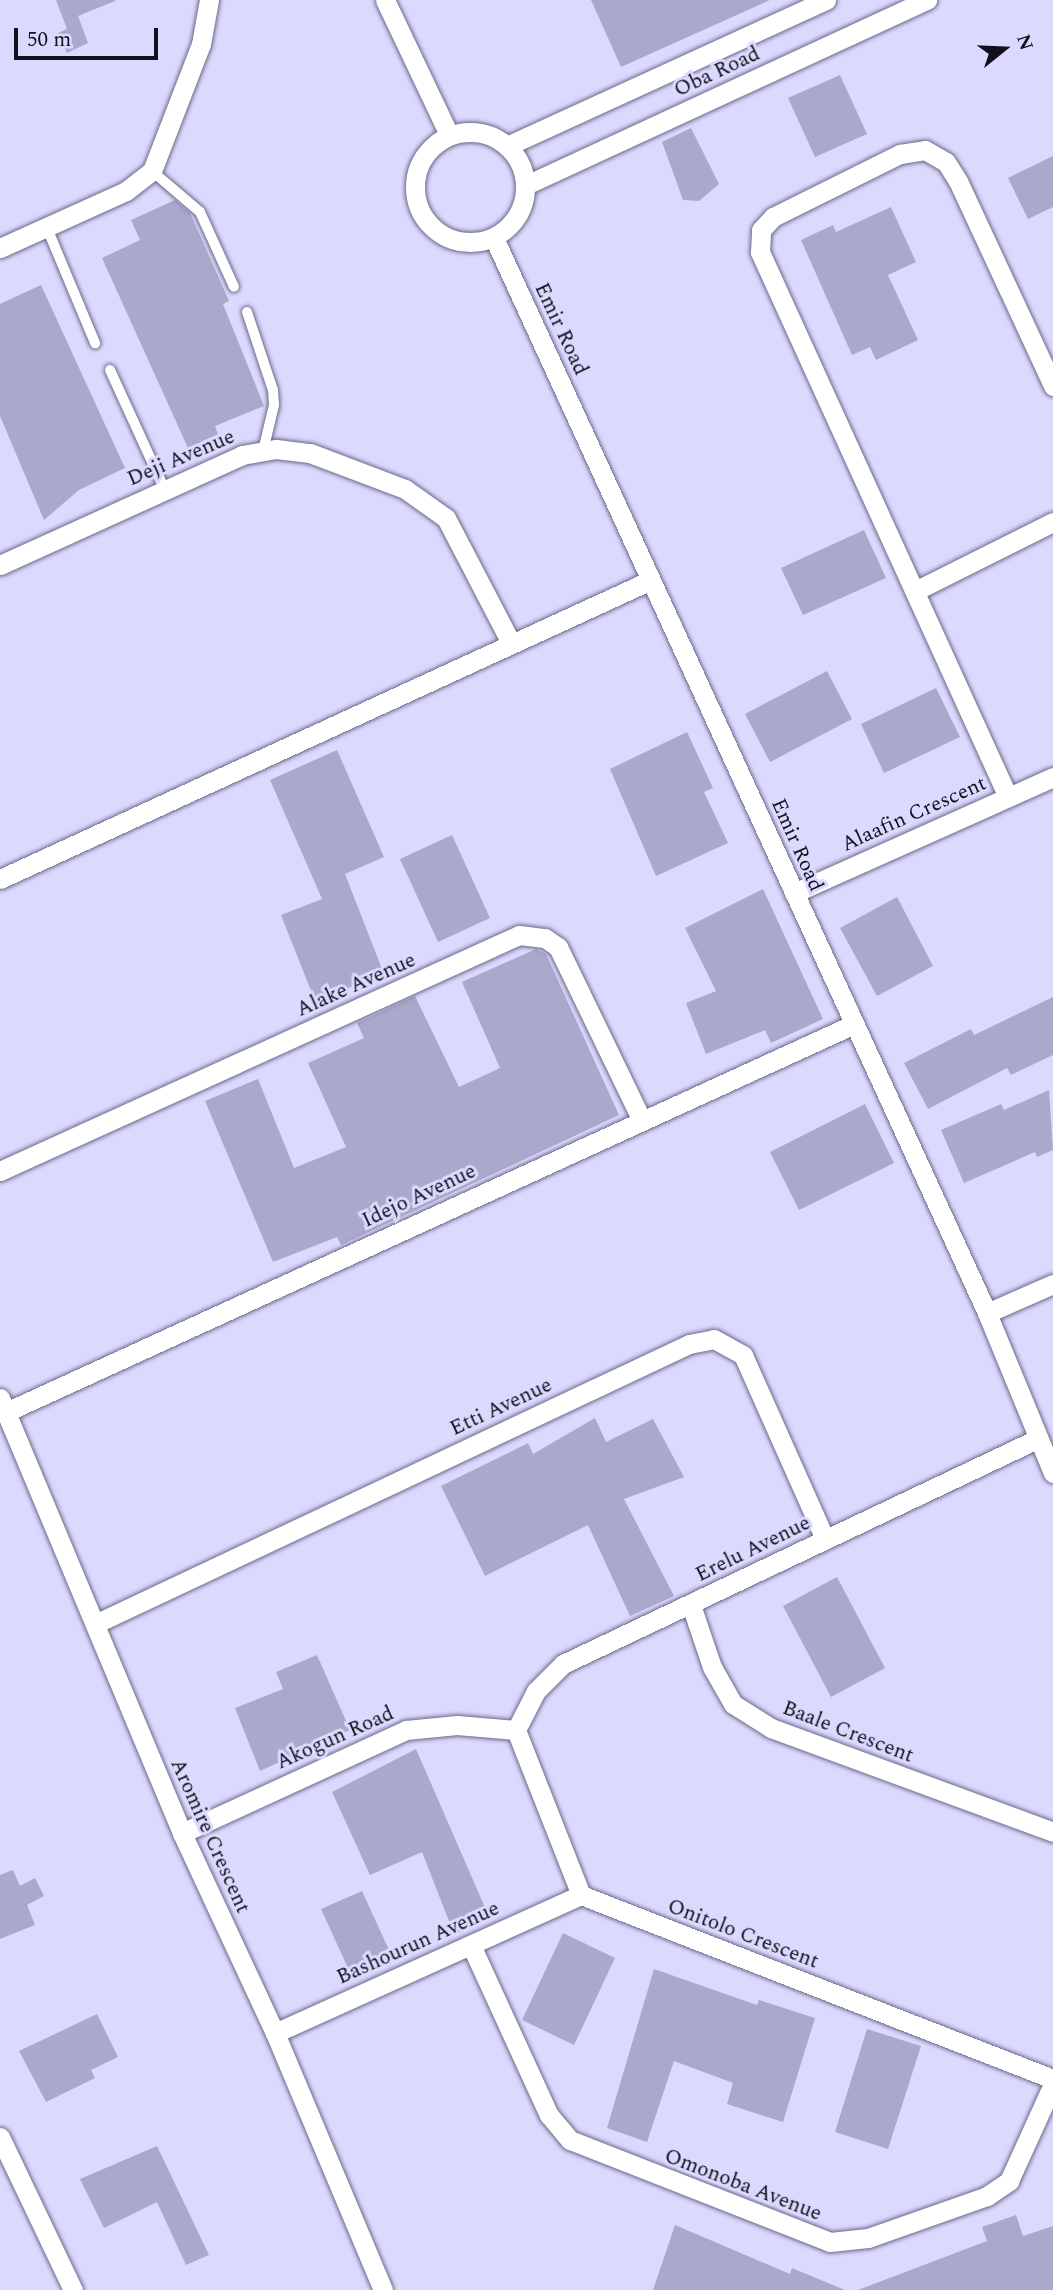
<!DOCTYPE html>
<style>
body{margin:0}
#map{position:relative;width:1053px;height:2290px;overflow:hidden;background:#dbdafe;font-family:Spectral,serif}
div>[style]{position:absolute}
[style*='--x']{left:calc(var(--x)*1px);top:calc(var(--y)*1px);width:calc(var(--w)*1px);rotate:calc(var(--a)*1deg)}
.building>*{inset:0;background:#aaa9cb}
.roads{filter:drop-shadow(0 0 2px #6b6989) drop-shadow(0 0 2px #6b6989)}
.service>*{height:10px;margin:-5px;padding:0 5px;transform-origin:5px;border-radius:5px;background:#fff}
.minor>*{height:19px;margin:-9.5px;padding:0 9.5px;transform-origin:9.5px;border-radius:9.5px;background:#fff}
.minor>.ring{margin:-9.5px;padding:0;box-sizing:content-box;background:none;border:19px solid #fff;border-radius:50%}
span{translate:-50% -50%;white-space:nowrap;text-align:center;line-height:1.15;-webkit-text-stroke:6px #dbdafe;paint-order:stroke}
.street-label{font-size:21px;color:#11101c}
.north{position:absolute;left:969px;top:14px;width:70px;height:70px;-webkit-text-stroke:5px #dbdafe;paint-order:stroke;rotate:72deg;font-size:19px;font-weight:700;line-height:28px;text-align:center;color:#11101c}
.north::after{content:'';display:block;margin:auto;width:24px;height:32px;background:#11101c;clip-path:polygon(50% 0,100% 100%,50% 72%,0 100%)}
.scale{position:absolute;left:14px;top:28px;width:144px;height:32px;box-sizing:border-box;border:4px solid #11101c;border-top:0;padding-left:9px;font-size:21px;line-height:24px;white-space:nowrap;color:#11101c;-webkit-text-stroke:5px #dbdafe;paint-order:stroke}
</style>
<div id="map">
<div class="building">
<i style="clip-path:polygon(56px 0,115px 0,115px 1px,78px 16px,88px 43px,67px 53px,58px 33px,67px 29px)"></i>
<i style="clip-path:polygon(591px 0,770px 0,621px 67px)"></i>
<i style="clip-path:polygon(840px 75px,867px 134px,815px 157px,788px 98px)"></i>
<i style="clip-path:polygon(691px 128px,719px 184px,699px 201px,683px 200px,662px 142px)"></i>
<i style="clip-path:polygon(1053px 156px,1053px 207px,1028px 219px,1008px 178px)"></i>
<i style="clip-path:polygon(175px 200px,190px 213px,229px 301px,223px 304px,264px 406px,215px 426px,218px 434px,188px 448px,102px 258px,140px 240px,131px 220px)"></i>
<i style="clip-path:polygon(891px 207px,916px 262px,888px 275px,918px 340px,876px 360px,870px 347px,852px 355px,801px 240px,833px 225px,836px 232px)"></i>
<i style="clip-path:polygon(41px 285px,125px 468px,79px 490px,44px 520px,0 416px,0 304px)"></i>
<i style="clip-path:polygon(864px 530px,886px 578px,803px 615px,781px 568px)"></i>
<i style="clip-path:polygon(827px 671px,852px 719px,770px 762px,745px 714px)"></i>
<i style="clip-path:polygon(936px 688px,960px 737px,884px 773px,861px 724px)"></i>
<i style="clip-path:polygon(687px 732px,713px 788px,704px 792px,728px 843px,656px 876px,610px 769px)"></i>
<i style="clip-path:polygon(337px 750px,384px 857px,345px 874px,384px 974px,315px 1001px,281px 915px,322px 899px,270px 780px)"></i>
<i style="clip-path:polygon(452px 835px,490px 918px,438px 942px,400px 859px)"></i>
<i style="clip-path:polygon(763px 889px,823px 1019px,771px 1043px,765px 1030px,706px 1054px,686px 1003px,716px 991px,685px 928px)"></i>
<i style="clip-path:polygon(897px 897px,933px 966px,877px 996px,840px 928px)"></i>
<i style="clip-path:polygon(536px 949px,546px 954px,619px 1115px,341px 1245px,337px 1237px,273px 1262px,205px 1101px,258px 1079px,294px 1168px,346px 1147px,308px 1063px,364px 1038px,357px 1023px,415px 996px,459px 1087px,500px 1068px,462px 982px)"></i>
<i style="clip-path:polygon(1053px 997px,1053px 1055px,1011px 1075px,1007px 1068px,928px 1109px,904px 1063px,971px 1029px,974px 1035px)"></i>
<i style="clip-path:polygon(1049px 1090px,1053px 1150px,1037px 1157px,1035px 1152px,964px 1183px,941px 1130px,1001px 1104px,1004px 1110px)"></i>
<i style="clip-path:polygon(865px 1104px,894px 1163px,799px 1210px,770px 1152px)"></i>
<i style="clip-path:polygon(595px 1418px,606px 1442px,653px 1419px,684px 1477px,624px 1499px,674px 1596px,630px 1616px,588px 1525px,485px 1576px,441px 1486px,528px 1443px,533px 1454px)"></i>
<i style="clip-path:polygon(837px 1577px,885px 1668px,831px 1697px,783px 1606px)"></i>
<i style="clip-path:polygon(317px 1655px,350px 1730px,260px 1771px,235px 1708px,283px 1689px,276px 1672px)"></i>
<i style="clip-path:polygon(416px 1749px,490px 1919px,454px 1934px,422px 1852px,370px 1875px,332px 1792px)"></i>
<i style="clip-path:polygon(13px 1870px,20px 1886px,35px 1878px,44px 1896px,27px 1905px,35px 1925px,0 1939px,0 1875px)"></i>
<i style="clip-path:polygon(362px 1891px,394px 1961px,353px 1979px,321px 1909px)"></i>
<i style="clip-path:polygon(563px 1933px,615px 1958px,574px 2045px,522px 2020px)"></i>
<i style="clip-path:polygon(654px 1969px,757px 2005px,759px 2000px,815px 2018px,783px 2122px,727px 2104px,733px 2083px,674px 2061px,647px 2142px,607px 2128px)"></i>
<i style="clip-path:polygon(97px 2014px,118px 2057px,91px 2070px,95px 2078px,46px 2102px,19px 2051px)"></i>
<i style="clip-path:polygon(867px 2029px,921px 2046px,888px 2149px,835px 2132px)"></i>
<i style="clip-path:polygon(157px 2146px,209px 2255px,186px 2265px,157px 2202px,104px 2228px,80px 2179px)"></i>
<i style="clip-path:polygon(1016px 2215px,1023px 2236px,1053px 2226px,1053px 2290px,858px 2290px,987px 2241px,982px 2227px)"></i>
<i style="clip-path:polygon(675px 2225px,790px 2274px,792px 2268px,845px 2290px,653px 2290px)"></i>
</div>
<div class="roads">
<div class="service">
<i style="--x:152;--y:171;--w:63;--a:40.5"></i>
<i style="--x:200;--y:212;--w:82;--a:65.6"></i>
<i style="--x:47;--y:228;--w:125;--a:67.3"></i>
<i style="--x:247;--y:312;--w:82;--a:71.6"></i>
<i style="--x:273;--y:390;--w:15;--a:86"></i>
<i style="--x:274;--y:405;--w:47;--a:103.4"></i>
<i style="--x:110;--y:370;--w:132;--a:65.4"></i>
</div>
<div class="minor">
<i style="--x:385;--y:0;--w:149;--a:64.6"></i>
<i class="ring" style="left:415px;top:132px;width:91px;height:91px"></i>
<i style="--x:507;--y:146;--w:351;--a:-24.6"></i>
<i style="--x:526;--y:185;--w:442;--a:-24.8"></i>
<i style="--x:494;--y:238;--w:1183;--a:65.36"></i>
<i style="--x:987;--y:1313;--w:173;--a:67.6"></i>
<i style="--x:0;--y:248;--w:138;--a:-24.3"></i>
<i style="--x:126;--y:191;--w:33;--a:-38"></i>
<i style="--x:152;--y:171;--w:136;--a:-68.9"></i>
<i style="--x:201;--y:44;--w:45;--a:-79.7"></i>
<i style="--x:0;--y:565;--w:266;--a:-24.4"></i>
<i style="--x:242;--y:455;--w:35;--a:-10"></i>
<i style="--x:276;--y:449;--w:34;--a:7"></i>
<i style="--x:310;--y:453;--w:102;--a:20.8"></i>
<i style="--x:405;--y:489;--w:50;--a:35.3"></i>
<i style="--x:446;--y:518;--w:141;--a:62.5"></i>
<i style="--x:917;--y:590;--w:152;--a:-26.6"></i>
<i style="--x:1008;--y:797;--w:599;--a:-114.47"></i>
<i style="--x:760;--y:252;--w:22;--a:-87"></i>
<i style="--x:761;--y:230;--w:18;--a:-47"></i>
<i style="--x:773;--y:217;--w:142;--a:-26.4"></i>
<i style="--x:900;--y:154;--w:25;--a:-9"></i>
<i style="--x:925;--y:150;--w:24;--a:30"></i>
<i style="--x:946;--y:162;--w:22;--a:58"></i>
<i style="--x:958;--y:181;--w:226;--a:65.1"></i>
<i style="--x:0;--y:879;--w:716;--a:-24.67"></i>
<i style="--x:794;--y:893;--w:284;--a:-24.1"></i>
<i style="--x:0;--y:1171;--w:570;--a:-24.45"></i>
<i style="--x:519;--y:935;--w:26;--a:7"></i>
<i style="--x:545;--y:938;--w:16;--a:35"></i>
<i style="--x:558;--y:947;--w:191;--a:64.2"></i>
<i style="--x:987;--y:1313;--w:72;--a:-23.7"></i>
<i style="--x:0;--y:1398;--w:472;--a:67.3"></i>
<i style="--x:182;--y:1833;--w:221;--a:65.1"></i>
<i style="--x:275;--y:2033;--w:279;--a:67.2"></i>
<i style="--x:6;--y:1412;--w:930;--a:-24.58"></i>
<i style="--x:691;--y:1605;--w:65;--a:71.3"></i>
<i style="--x:712;--y:1667;--w:43;--a:60.4"></i>
<i style="--x:733;--y:1704;--w:45;--a:32.3"></i>
<i style="--x:771;--y:1728;--w:301;--a:20.2"></i>
<i style="--x:97;--y:1623;--w:654;--a:-25.23"></i>
<i style="--x:689;--y:1344;--w:25;--a:-11"></i>
<i style="--x:714;--y:1339;--w:33;--a:29"></i>
<i style="--x:743;--y:1355;--w:201;--a:66"></i>
<i style="--x:516;--y:1730;--w:177;--a:68.5"></i>
<i style="--x:581;--y:1895;--w:507;--a:21.3"></i>
<i style="--x:516;--y:1730;--w:44;--a:-62.9"></i>
<i style="--x:536;--y:1691;--w:38;--a:-45"></i>
<i style="--x:563;--y:1664;--w:525;--a:-25.39"></i>
<i style="--x:182;--y:1833;--w:247;--a:-24.7"></i>
<i style="--x:406;--y:1730;--w:51;--a:-5.6"></i>
<i style="--x:457;--y:1725;--w:59;--a:4.8"></i>
<i style="--x:471;--y:1945;--w:187;--a:65.4"></i>
<i style="--x:549;--y:2115;--w:33;--a:50"></i>
<i style="--x:570;--y:2140;--w:279;--a:21.4"></i>
<i style="--x:830;--y:2242;--w:38;--a:-6"></i>
<i style="--x:868;--y:2238;--w:126;--a:-19.4"></i>
<i style="--x:987;--y:2196;--w:27;--a:-34"></i>
<i style="--x:1009;--y:2181;--w:107;--a:-65.6"></i>
<i style="--x:275;--y:2033;--w:336;--a:-24.3"></i>
<i style="--x:0;--y:2137;--w:170;--a:64.5"></i>
</div>
</div>
<div class="street-label">
<span style="left:717px;top:72px;rotate:-25deg">Oba Road</span>
<span style="left:561px;top:329px;rotate:65deg">Emir Road</span>
<span style="left:181px;top:458px;rotate:-23deg">Deji Avenue</span>
<span style="left:914px;top:814px;rotate:-24deg">Alaafin Crescent</span>
<span style="left:797px;top:845px;rotate:66deg">Emir Road</span>
<span style="left:356px;top:985px;rotate:-24deg">Alake Avenue</span>
<span style="left:419px;top:1196px;rotate:-25deg">Idejo Avenue</span>
<span style="left:501px;top:1407px;rotate:-25deg">Etti Avenue</span>
<span style="left:753px;top:1549px;rotate:-26deg">Erelu Avenue</span>
<span style="left:848px;top:1732px;rotate:21deg">Baale Crescent</span>
<span style="left:335px;top:1738px;rotate:-24deg">Akogun Road</span>
<span style="left:210px;top:1836px;rotate:66deg">Aromire Crescent</span>
<span style="left:743px;top:1934px;rotate:21deg">Onitolo Crescent</span>
<span style="left:418px;top:1943px;rotate:-24deg">Bashourun Avenue</span>
<span style="left:743px;top:2185px;rotate:21deg">Omonoba Avenue</span>
</div>
<div class="north">N</div>
<div class="scale">50 m</div>
</div>
